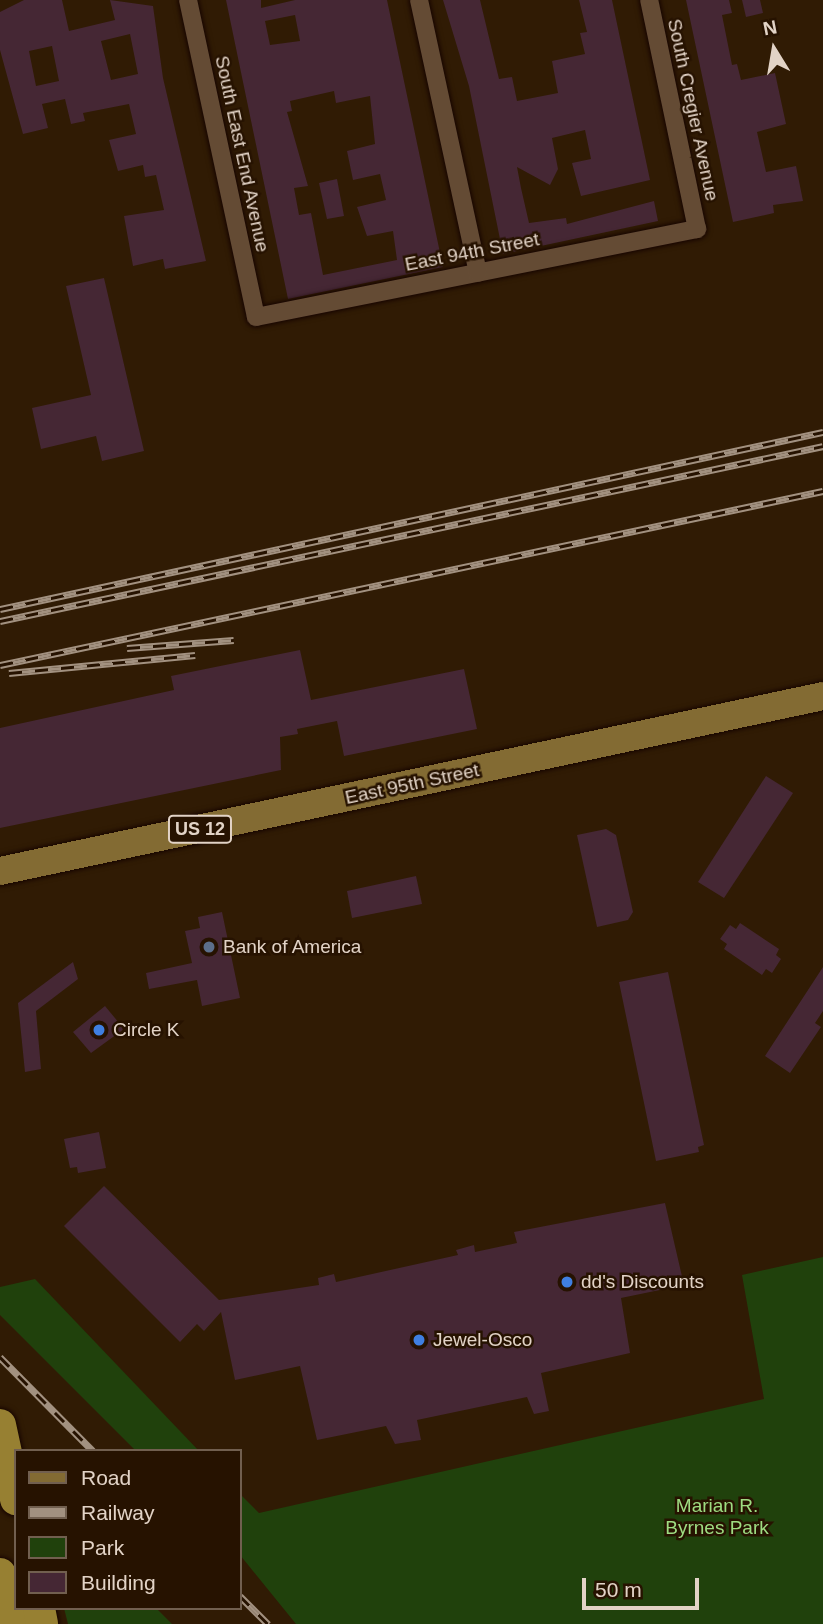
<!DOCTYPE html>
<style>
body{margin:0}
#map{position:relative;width:823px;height:1624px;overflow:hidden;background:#301b04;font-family:Arial,sans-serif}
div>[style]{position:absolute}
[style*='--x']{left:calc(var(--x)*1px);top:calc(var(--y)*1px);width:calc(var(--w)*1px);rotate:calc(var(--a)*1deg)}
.green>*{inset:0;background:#20410c}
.building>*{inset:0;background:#452734}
.roads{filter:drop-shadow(0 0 2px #170500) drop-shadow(0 0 2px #170500)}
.minor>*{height:18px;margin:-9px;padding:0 9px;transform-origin:9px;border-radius:9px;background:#644b34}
.primary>*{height:28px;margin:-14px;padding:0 14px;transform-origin:14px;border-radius:14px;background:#836b33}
.motorway>*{height:32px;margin:-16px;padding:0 16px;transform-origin:16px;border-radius:16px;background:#978032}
.rail>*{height:7px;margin-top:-3.5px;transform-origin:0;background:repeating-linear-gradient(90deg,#261200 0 13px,#a29180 0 26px);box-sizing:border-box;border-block:2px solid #a29180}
.dots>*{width:19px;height:19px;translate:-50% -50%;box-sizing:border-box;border:4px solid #261200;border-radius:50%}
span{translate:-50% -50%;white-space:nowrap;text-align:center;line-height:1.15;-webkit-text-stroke:5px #261200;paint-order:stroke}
.shield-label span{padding:2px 5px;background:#261200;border:2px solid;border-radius:5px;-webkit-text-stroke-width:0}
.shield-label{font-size:18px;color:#e2d3c6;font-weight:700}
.street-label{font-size:19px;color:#e2d3c6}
.poi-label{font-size:19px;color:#e2d3c6}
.left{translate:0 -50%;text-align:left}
.park-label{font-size:19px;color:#9edc81}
.legend{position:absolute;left:14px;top:1449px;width:228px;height:161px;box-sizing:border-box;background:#261200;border:2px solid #715f4f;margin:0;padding:9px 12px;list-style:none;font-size:21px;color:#e2d3c6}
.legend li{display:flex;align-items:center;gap:14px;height:35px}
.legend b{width:35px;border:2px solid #715f4f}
.north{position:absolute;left:739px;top:14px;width:70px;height:70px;-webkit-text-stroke:5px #261200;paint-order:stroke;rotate:349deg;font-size:19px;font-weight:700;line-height:28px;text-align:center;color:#e2d3c6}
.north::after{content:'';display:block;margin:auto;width:24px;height:32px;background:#e2d3c6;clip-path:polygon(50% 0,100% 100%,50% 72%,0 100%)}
.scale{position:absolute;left:582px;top:1578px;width:117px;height:32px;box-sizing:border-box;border:4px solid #e2d3c6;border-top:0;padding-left:9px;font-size:21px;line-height:24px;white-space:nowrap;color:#e2d3c6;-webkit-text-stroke:5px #261200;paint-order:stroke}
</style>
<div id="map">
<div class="green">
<i style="clip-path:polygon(823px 1257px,823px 1624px,296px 1624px,240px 1555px,240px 1494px,259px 1513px,764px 1399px,742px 1275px)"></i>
<i style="clip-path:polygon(35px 1279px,199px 1451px,136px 1451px,0 1315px,0 1287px)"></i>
<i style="clip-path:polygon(64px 1608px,156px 1608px,172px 1624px,68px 1624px)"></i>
</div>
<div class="building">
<i style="clip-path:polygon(evenodd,24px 0,62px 0,69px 31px,115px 20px,110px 0,153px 6px,163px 78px,206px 261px,165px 269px,163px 259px,133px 266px,124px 216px,164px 210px,156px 175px,145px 177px,143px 165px,118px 171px,109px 140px,136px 134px,129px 104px,83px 113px,85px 121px,71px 124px,65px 99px,42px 104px,48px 128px,23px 134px,0 50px,0 12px,24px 0,130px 34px,138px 74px,111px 80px,101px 41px,130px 34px,24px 0,52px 46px,59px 81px,36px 86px,29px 51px,52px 46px)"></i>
<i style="clip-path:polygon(evenodd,226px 0,261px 0,261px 8px,295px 0,387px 0,443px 267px,288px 299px,226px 0,295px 15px,300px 41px,270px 45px,265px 21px,295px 15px,226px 0,334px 91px,336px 103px,370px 96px,375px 144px,347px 151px,353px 180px,380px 174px,386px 200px,357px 207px,367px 236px,393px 231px,397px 260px,323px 275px,311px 213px,299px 215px,294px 188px,308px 186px,287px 112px,292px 111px,290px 101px,334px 91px)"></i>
<i style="clip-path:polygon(443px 0,480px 0,499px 79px,512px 77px,517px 101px,558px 93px,552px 61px,585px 54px,580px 33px,587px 32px,579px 0,612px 0,650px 180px,581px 196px,572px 163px,591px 159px,585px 130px,552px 138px,558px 169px,550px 185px,517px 167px,521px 188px,529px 223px,566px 218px,567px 224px,654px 201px,658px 221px,503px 254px,469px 86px)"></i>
<i style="clip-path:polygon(686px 0,729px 0,732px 13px,722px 15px,732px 65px,737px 64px,741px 80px,775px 73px,786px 124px,757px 132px,766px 172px,796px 166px,803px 201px,773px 205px,774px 213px,733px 222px)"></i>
<i style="clip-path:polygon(742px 0,760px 0,763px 13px,746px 17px)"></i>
<i style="clip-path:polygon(337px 179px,344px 216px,327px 219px,319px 183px)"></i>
<i style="clip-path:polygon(104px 278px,144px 451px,102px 461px,96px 436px,41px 449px,32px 408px,91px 395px,66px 286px)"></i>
<i style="clip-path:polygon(300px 650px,311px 700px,464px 669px,477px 729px,344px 756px,337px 721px,297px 729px,298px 734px,280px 737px,281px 770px,0 828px,0 728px,174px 690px,171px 676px)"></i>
<i style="clip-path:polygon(766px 776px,793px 793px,724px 898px,698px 882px)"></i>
<i style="clip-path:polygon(606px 829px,616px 835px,633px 912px,628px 920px,597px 927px,577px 835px)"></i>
<i style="clip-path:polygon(416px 876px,422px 904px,352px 918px,347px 891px)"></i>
<i style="clip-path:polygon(222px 912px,240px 998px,202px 1006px,197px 980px,149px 989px,146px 973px,192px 963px,185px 931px,200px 928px,198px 917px)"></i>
<i style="clip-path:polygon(740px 923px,779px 949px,776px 955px,781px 959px,772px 973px,766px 969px,762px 975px,724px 949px,727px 944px,720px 939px,730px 925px,736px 929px)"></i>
<i style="clip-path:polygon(73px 962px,78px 979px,36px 1011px,41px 1069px,25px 1072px,18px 1003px)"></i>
<i style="clip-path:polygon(823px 967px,823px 1011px,815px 1023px,821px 1027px,790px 1073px,765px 1056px)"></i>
<i style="clip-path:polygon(668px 972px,704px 1145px,698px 1147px,699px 1152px,656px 1161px,619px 982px)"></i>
<i style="clip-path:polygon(105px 1006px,124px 1029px,91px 1053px,73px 1032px)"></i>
<i style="clip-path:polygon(99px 1132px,106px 1168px,78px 1173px,77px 1167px,70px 1168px,64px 1139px)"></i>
<i style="clip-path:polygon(104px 1186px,219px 1300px,319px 1285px,318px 1278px,334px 1274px,336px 1282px,458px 1255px,456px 1250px,474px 1245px,475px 1252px,517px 1243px,514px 1232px,665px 1203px,684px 1285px,621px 1298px,630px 1353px,541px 1373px,549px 1411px,534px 1414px,527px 1397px,417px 1420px,421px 1440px,395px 1444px,386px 1426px,317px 1440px,300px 1366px,235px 1380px,221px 1312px,204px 1331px,197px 1324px,180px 1342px,64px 1226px)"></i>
</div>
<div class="roads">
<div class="minor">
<i style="--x:188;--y:0;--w:324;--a:77.9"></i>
<i style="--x:256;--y:317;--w:450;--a:-11.3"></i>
<i style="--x:697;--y:229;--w:234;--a:-101.8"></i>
<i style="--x:419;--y:0;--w:279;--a:77.8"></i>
</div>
<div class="primary">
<i style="--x:0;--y:871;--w:841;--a:-12"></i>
</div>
<div class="motorway">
<i style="--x:0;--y:1425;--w:76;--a:77.8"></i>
<i style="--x:0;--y:1574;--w:51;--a:76.5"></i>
<i style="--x:39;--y:1608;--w:16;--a:79"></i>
</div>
</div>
<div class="rail">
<i style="--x:0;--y:609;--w:842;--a:-12.14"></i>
<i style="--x:0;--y:621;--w:841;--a:-12"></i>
<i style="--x:127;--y:648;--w:107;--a:-4.3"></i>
<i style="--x:0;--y:665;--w:841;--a:-11.94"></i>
<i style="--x:9;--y:673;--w:187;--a:-5.5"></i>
<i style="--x:0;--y:1357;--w:132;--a:45.3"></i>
<i style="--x:240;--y:1596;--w:40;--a:45"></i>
</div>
<div class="dots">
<i style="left:209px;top:947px;background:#5c6f8a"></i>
<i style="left:99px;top:1030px;background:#3f7fe0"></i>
<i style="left:567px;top:1282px;background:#3f7fe0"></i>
<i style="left:419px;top:1340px;background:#3f7fe0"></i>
</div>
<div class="shield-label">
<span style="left:200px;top:829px">US 12</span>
</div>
<div class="street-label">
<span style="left:693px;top:110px;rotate:78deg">South Cregier Avenue</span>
<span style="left:242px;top:154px;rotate:78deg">South East End Avenue</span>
<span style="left:472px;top:252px;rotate:-11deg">East 94th Street</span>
<span style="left:412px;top:784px;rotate:-12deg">East 95th Street</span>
</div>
<div class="poi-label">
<span class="left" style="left:223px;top:947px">Bank of America</span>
<span class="left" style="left:113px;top:1030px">Circle K</span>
<span class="left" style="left:581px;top:1282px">dd's Discounts</span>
<span class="left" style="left:433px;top:1340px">Jewel-Osco</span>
</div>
<div class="park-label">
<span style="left:717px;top:1517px">Marian R.<br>Byrnes Park</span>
</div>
<ul class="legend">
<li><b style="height:9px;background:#836b33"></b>Road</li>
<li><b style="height:9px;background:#a29180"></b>Railway</li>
<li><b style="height:19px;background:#20410c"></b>Park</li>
<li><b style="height:19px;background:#452734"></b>Building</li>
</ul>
<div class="north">N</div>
<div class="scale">50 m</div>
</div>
